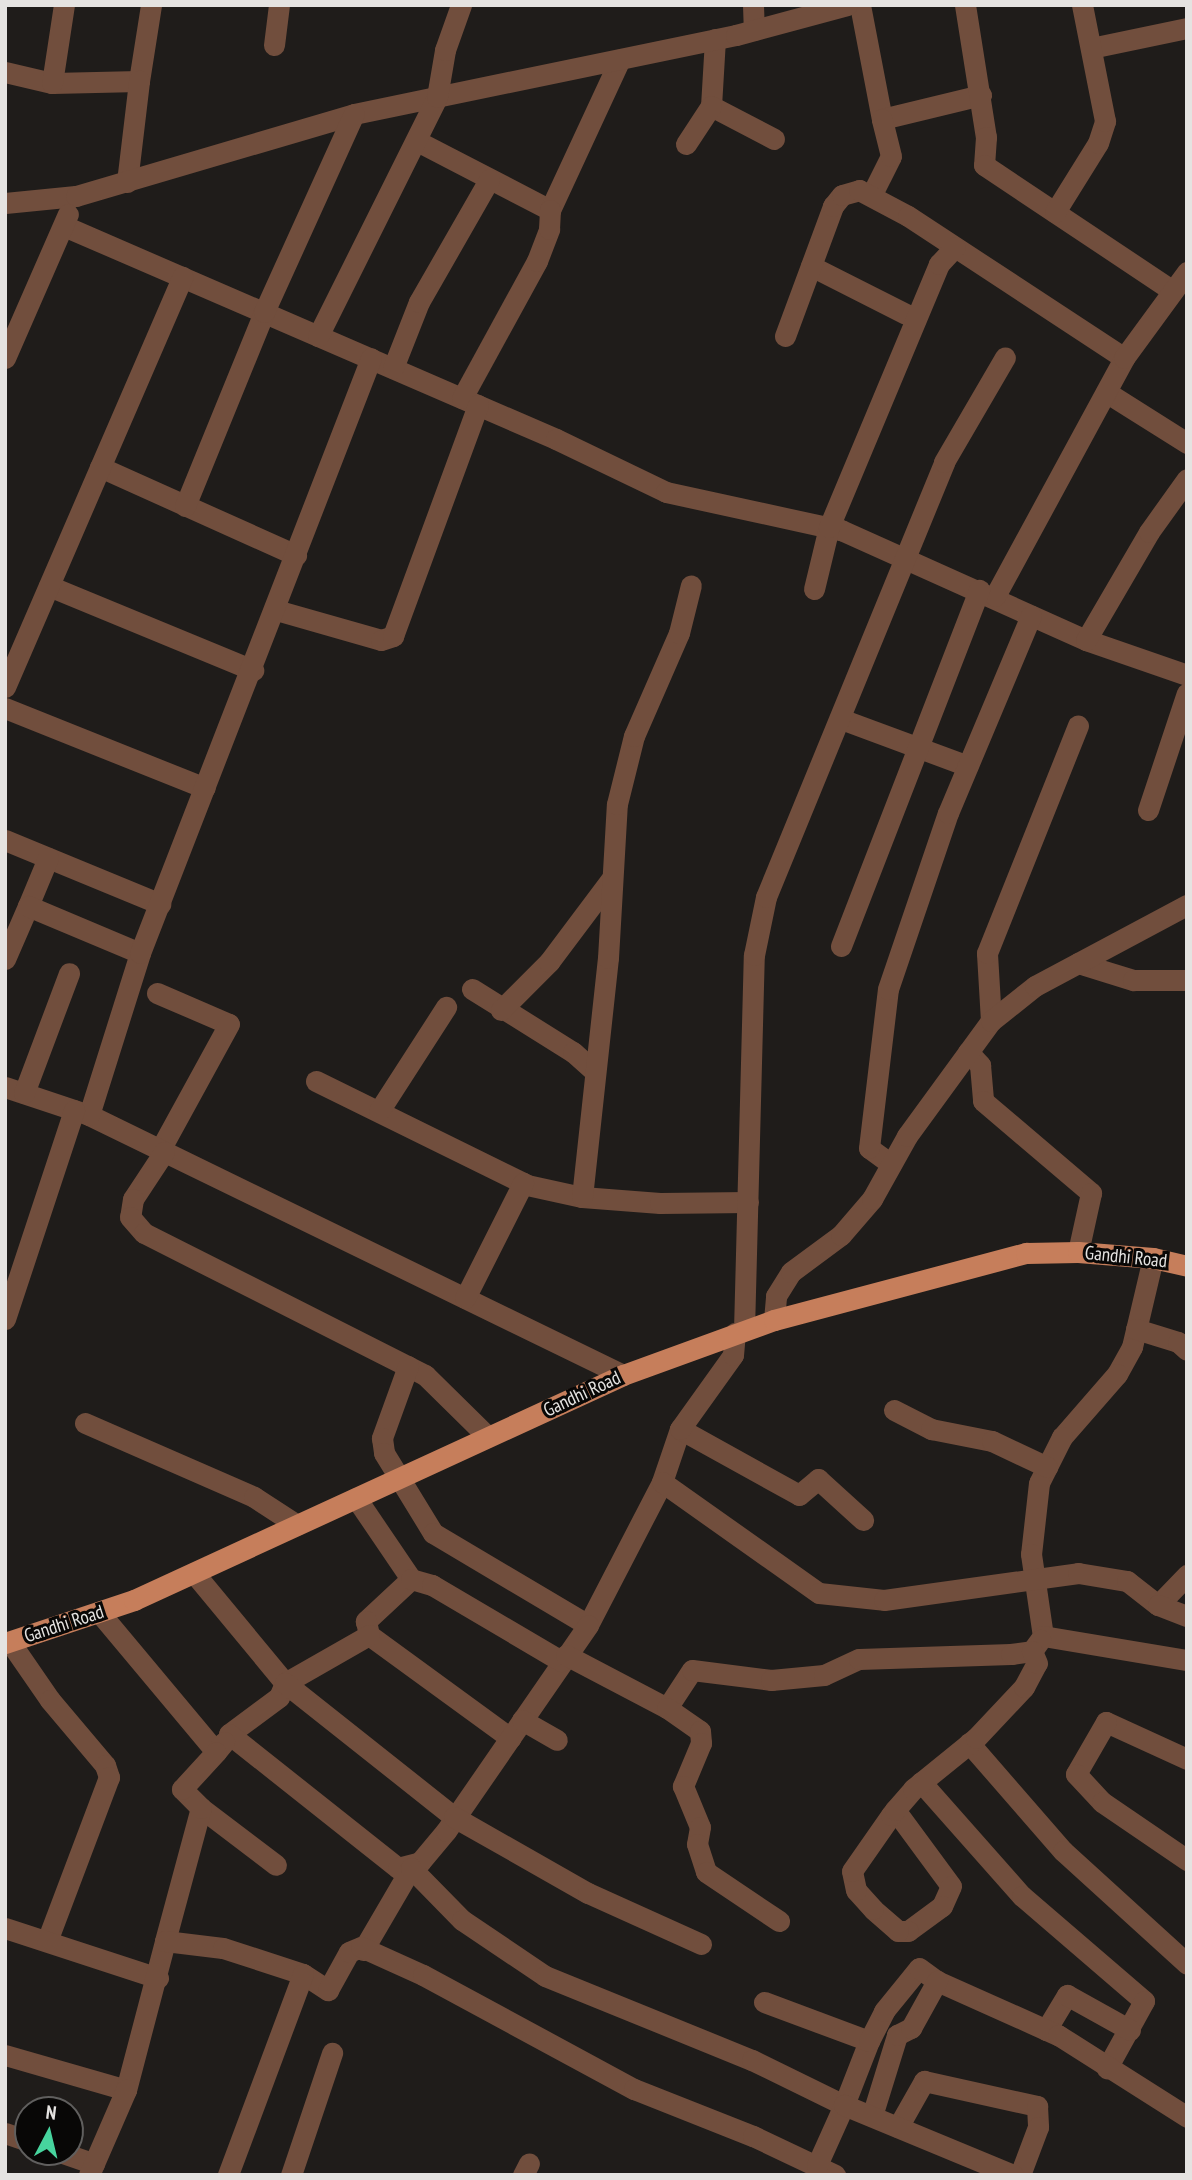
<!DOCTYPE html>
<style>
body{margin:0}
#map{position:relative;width:1192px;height:2180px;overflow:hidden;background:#1f1c1a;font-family:"PT Sans Narrow",sans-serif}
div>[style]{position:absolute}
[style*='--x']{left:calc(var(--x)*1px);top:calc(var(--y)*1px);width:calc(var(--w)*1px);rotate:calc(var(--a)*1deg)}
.minor>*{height:21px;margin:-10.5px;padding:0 10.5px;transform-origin:10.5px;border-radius:10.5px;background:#714e3d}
.major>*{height:21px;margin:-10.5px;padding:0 10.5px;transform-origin:10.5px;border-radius:10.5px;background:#c67e5b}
span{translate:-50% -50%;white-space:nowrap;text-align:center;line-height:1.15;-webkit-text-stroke:6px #080706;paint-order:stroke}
.street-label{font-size:19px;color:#e5e3e1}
.frame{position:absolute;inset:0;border:7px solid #e5e3e1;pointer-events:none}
.north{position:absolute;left:14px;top:2096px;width:70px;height:70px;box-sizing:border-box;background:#080706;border:2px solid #605f5e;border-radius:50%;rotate:7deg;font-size:19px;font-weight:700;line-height:28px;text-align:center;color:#e5e3e1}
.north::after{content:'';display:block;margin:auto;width:24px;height:32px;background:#47d49e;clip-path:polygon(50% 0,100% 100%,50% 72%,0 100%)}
</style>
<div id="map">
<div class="minor">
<i style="--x:753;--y:5;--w:25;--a:88"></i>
<i style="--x:860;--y:5;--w:116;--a:79.1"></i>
<i style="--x:882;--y:119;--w:102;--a:-13.6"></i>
<i style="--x:965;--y:5;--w:134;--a:81"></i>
<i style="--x:986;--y:137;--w:28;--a:94"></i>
<i style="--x:984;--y:165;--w:227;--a:33.7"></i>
<i style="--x:715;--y:39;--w:67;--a:93.4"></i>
<i style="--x:711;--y:106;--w:71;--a:27.6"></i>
<i style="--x:274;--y:45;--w:40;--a:-82.9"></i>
<i style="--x:1091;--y:48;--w:98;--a:-11.8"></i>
<i style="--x:5;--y:72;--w:48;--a:13.2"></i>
<i style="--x:52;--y:83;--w:87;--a:-1.3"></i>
<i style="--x:139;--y:81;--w:77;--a:-81"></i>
<i style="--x:52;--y:83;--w:79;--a:-81.3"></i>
<i style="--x:417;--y:141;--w:150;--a:27.4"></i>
<i style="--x:550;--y:210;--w:166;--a:-65.1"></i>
<i style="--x:686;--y:144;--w:45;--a:-56.7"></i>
<i style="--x:127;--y:182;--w:102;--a:-83.2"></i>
<i style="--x:872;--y:194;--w:42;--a:-63.4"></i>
<i style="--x:891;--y:156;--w:38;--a:-104"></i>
<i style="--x:5;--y:203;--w:71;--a:-5.6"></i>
<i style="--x:76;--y:196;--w:290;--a:-16.4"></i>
<i style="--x:354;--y:114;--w:390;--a:-11.7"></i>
<i style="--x:736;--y:35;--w:115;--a:-15.1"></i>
<i style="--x:1055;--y:212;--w:81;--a:-58.1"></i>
<i style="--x:1098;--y:143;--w:23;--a:-72"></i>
<i style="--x:1105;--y:121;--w:118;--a:-101.2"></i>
<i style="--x:64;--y:226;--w:536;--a:23.41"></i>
<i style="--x:556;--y:439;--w:122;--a:25.7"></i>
<i style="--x:666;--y:492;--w:179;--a:12.3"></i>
<i style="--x:841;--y:530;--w:269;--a:24.2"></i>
<i style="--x:1086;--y:640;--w:107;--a:19.1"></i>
<i style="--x:811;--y:266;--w:106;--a:26.8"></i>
<i style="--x:318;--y:336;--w:267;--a:-63.5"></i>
<i style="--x:437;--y:97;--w:48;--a:-80.3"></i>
<i style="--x:445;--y:50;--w:48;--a:-70.4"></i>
<i style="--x:785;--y:336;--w:139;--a:-69.7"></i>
<i style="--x:833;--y:206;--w:14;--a:-51"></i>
<i style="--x:842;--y:195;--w:18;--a:-16"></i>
<i style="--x:859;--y:190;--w:55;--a:28"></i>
<i style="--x:908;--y:216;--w:258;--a:33.3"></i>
<i style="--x:5;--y:358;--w:157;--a:-66.4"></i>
<i style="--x:393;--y:368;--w:71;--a:-68.5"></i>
<i style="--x:419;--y:302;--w:141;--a:-60.2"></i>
<i style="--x:1106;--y:392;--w:96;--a:32.2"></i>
<i style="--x:462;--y:398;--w:156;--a:-61.3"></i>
<i style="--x:537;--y:261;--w:34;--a:-69"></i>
<i style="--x:549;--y:229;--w:19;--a:-87"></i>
<i style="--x:100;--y:467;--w:215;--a:24.2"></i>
<i style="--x:185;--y:506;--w:209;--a:-67.8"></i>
<i style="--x:264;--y:312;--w:217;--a:-65.6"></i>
<i style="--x:49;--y:586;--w:221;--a:22.4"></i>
<i style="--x:814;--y:589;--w:64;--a:-76.4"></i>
<i style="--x:829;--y:527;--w:285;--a:-67.3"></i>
<i style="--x:939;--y:264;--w:23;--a:-47"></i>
<i style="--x:995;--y:596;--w:271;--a:-61.5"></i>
<i style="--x:1124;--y:358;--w:107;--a:-53.8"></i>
<i style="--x:276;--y:610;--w:109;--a:15.9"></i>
<i style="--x:381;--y:640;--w:13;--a:-18"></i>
<i style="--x:393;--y:636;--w:246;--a:-69.8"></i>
<i style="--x:1086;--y:640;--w:125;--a:-59.7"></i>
<i style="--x:1149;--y:532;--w:65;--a:-54.4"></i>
<i style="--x:5;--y:687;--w:447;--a:-66.6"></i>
<i style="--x:5;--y:708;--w:215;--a:21.8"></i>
<i style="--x:841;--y:719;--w:135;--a:20.3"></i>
<i style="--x:1148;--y:810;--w:123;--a:-71.6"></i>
<i style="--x:5;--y:840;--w:168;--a:22.4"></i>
<i style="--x:28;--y:906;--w:52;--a:-67.4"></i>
<i style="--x:841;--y:946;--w:382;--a:-68.8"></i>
<i style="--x:5;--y:959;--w:58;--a:-66.5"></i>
<i style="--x:28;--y:906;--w:121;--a:22.8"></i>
<i style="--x:1078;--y:963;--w:58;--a:17.2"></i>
<i style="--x:1133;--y:980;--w:54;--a:0"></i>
<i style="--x:472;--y:989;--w:119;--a:32"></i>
<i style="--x:573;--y:1052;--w:27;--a:42"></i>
<i style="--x:157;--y:993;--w:78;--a:23.3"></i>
<i style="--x:229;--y:1024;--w:144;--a:118.7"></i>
<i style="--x:501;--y:1010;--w:68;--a:-45"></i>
<i style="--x:549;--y:962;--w:105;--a:-53.1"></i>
<i style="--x:991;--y:1021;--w:68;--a:-93.4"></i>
<i style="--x:987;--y:953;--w:245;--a:-68.2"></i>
<i style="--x:968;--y:1052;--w:18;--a:47"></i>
<i style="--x:980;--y:1065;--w:36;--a:85"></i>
<i style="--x:983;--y:1101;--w:142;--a:40.4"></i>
<i style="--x:1091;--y:1193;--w:60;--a:102.4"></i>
<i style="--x:316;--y:1081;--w:235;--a:26.2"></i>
<i style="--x:527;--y:1185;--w:56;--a:12.3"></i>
<i style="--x:582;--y:1197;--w:78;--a:4.4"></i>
<i style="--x:660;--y:1203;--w:88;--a:-0.7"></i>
<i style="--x:5;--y:1087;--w:89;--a:18.4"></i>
<i style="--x:89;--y:1115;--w:594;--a:25.96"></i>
<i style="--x:24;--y:1093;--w:128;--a:-69.4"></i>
<i style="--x:379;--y:1111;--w:124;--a:-57.2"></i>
<i style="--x:89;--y:1115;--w:170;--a:-72.5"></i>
<i style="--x:140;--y:953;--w:638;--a:-68.78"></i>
<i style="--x:164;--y:1152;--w:56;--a:123.4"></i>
<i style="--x:133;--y:1199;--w:18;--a:99"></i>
<i style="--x:130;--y:1217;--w:21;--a:49"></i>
<i style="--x:144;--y:1233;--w:315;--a:26.8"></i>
<i style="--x:425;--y:1375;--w:88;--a:44.5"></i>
<i style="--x:891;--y:1164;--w:27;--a:-144"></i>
<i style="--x:869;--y:1148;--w:160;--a:-83.2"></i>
<i style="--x:888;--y:989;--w:186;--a:-71.2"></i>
<i style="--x:948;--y:813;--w:214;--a:-67.2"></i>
<i style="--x:582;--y:1197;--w:240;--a:-83.8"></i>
<i style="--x:608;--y:958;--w:154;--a:-86.7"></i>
<i style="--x:617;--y:804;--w:70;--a:-76"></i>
<i style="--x:634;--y:736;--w:112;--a:-66.4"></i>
<i style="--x:679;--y:633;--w:49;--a:-76"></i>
<i style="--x:1153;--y:1258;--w:91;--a:103.3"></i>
<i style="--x:1132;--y:1347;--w:31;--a:119"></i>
<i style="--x:1117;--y:1374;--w:84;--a:131.1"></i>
<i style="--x:1062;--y:1437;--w:51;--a:116.6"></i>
<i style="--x:1039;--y:1483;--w:71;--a:96.4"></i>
<i style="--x:1031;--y:1554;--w:83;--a:81.7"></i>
<i style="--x:1043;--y:1636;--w:146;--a:9.5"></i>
<i style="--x:465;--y:1298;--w:129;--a:-63.2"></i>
<i style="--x:5;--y:1319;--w:220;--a:-71.7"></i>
<i style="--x:774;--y:1320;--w:24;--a:-85"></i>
<i style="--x:776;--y:1296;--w:28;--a:-58"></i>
<i style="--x:791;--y:1272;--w:62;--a:-36.5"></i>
<i style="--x:841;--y:1235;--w:48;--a:-49.3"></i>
<i style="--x:872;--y:1199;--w:72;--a:-60.9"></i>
<i style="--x:907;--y:1136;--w:142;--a:-53.9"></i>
<i style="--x:991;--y:1021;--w:56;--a:-38.5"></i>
<i style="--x:1035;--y:986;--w:172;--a:-28.1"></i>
<i style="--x:1136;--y:1329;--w:44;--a:17.2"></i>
<i style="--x:1178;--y:1342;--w:12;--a:42"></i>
<i style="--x:744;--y:1330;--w:375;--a:-88.5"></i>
<i style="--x:754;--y:955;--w:59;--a:-78.3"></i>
<i style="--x:766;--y:897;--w:470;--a:-67.7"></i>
<i style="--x:944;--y:462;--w:121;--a:-59.8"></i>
<i style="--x:408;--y:1366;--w:77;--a:109.9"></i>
<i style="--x:382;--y:1438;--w:15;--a:82"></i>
<i style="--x:384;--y:1453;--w:94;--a:58.5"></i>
<i style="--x:433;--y:1533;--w:180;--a:30.7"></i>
<i style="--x:588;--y:1625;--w:161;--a:-62.6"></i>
<i style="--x:662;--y:1482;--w:56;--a:-71.2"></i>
<i style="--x:680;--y:1429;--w:136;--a:29"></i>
<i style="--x:799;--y:1495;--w:25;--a:-40"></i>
<i style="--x:818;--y:1479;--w:61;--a:42.3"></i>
<i style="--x:894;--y:1410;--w:42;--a:27.2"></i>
<i style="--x:931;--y:1429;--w:62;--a:11.1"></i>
<i style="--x:992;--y:1441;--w:61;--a:25.3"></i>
<i style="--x:85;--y:1423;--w:184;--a:23.6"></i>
<i style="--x:254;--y:1497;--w:51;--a:33.1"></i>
<i style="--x:680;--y:1429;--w:91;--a:-54.4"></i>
<i style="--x:733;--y:1355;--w:22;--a:-85"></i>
<i style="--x:662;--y:1482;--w:192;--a:35.3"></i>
<i style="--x:819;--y:1593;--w:65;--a:6.1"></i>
<i style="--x:884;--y:1600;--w:196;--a:-7.9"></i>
<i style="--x:1078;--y:1573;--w:50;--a:9.3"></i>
<i style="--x:1127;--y:1581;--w:39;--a:38"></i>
<i style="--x:1158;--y:1605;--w:42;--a:-46"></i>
<i style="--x:356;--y:1498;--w:98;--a:55.8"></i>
<i style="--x:411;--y:1579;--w:62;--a:137"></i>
<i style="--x:366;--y:1621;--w:14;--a:78"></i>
<i style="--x:369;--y:1635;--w:175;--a:36.1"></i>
<i style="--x:194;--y:1573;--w:143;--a:50.4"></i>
<i style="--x:285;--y:1683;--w:15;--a:113"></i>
<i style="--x:279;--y:1697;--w:62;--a:143.5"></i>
<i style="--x:229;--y:1734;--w:216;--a:38.4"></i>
<i style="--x:398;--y:1868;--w:23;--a:-15"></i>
<i style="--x:420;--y:1862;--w:40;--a:-50"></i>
<i style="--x:446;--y:1831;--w:250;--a:-55.4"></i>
<i style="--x:411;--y:1579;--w:22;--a:16"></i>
<i style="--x:432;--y:1585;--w:150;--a:30.5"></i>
<i style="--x:1158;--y:1605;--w:31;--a:21"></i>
<i style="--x:99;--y:1612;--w:182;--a:50.1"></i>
<i style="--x:216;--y:1752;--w:13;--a:-51"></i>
<i style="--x:369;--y:1635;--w:97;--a:150.3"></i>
<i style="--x:285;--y:1683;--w:216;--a:38.4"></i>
<i style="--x:454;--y:1817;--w:154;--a:29.6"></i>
<i style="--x:588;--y:1893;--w:124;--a:24.3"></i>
<i style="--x:10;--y:1642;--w:70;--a:55.4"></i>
<i style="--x:50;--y:1700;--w:85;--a:49.8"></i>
<i style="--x:105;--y:1765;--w:13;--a:72"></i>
<i style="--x:109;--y:1777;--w:175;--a:110.7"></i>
<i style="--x:566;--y:1655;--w:114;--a:27.7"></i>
<i style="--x:667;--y:1708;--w:45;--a:-56.7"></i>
<i style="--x:692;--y:1670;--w:80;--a:7.2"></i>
<i style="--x:771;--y:1680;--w:53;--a:-5.4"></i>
<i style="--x:824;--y:1675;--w:38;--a:-25"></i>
<i style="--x:859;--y:1659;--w:152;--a:-1.9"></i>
<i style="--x:1011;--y:1654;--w:21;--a:-8"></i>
<i style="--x:1032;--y:1651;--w:14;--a:-54"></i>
<i style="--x:667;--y:1708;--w:40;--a:34.9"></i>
<i style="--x:700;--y:1731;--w:12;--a:85"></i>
<i style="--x:701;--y:1743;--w:47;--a:112.7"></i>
<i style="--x:683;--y:1786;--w:44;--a:67.5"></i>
<i style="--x:700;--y:1827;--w:17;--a:100"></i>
<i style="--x:697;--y:1844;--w:29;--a:72"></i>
<i style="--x:706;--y:1872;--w:88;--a:33.9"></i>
<i style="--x:522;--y:1720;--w:40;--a:29.7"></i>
<i style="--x:969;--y:1743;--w:143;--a:49"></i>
<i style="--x:1063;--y:1851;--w:168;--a:42.3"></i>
<i style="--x:1187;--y:1759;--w:89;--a:-155.4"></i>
<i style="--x:1106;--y:1722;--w:60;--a:120"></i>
<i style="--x:1076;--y:1774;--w:38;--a:47"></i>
<i style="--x:1102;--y:1802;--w:103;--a:34.3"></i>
<i style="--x:921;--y:1782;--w:152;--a:48.5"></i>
<i style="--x:1022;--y:1896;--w:161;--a:40.7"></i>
<i style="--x:1144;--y:2001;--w:77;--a:118.9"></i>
<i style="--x:201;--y:1808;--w:94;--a:37.2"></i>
<i style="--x:895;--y:1810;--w:94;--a:53.6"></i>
<i style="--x:951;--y:1886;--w:22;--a:114"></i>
<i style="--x:942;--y:1906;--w:42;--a:143.7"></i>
<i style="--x:908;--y:1931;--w:10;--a:180"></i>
<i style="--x:898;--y:1931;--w:33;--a:-139"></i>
<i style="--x:873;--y:1909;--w:25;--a:-132"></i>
<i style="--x:856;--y:1890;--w:19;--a:-102"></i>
<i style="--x:852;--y:1871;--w:68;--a:-55.1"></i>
<i style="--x:891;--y:1815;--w:6;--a:-51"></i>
<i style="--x:895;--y:1810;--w:28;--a:-49"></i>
<i style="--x:913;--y:1789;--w:81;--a:-39"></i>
<i style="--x:976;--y:1738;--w:70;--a:-46.7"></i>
<i style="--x:1024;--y:1687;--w:27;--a:-62"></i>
<i style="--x:1037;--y:1663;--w:13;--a:-113"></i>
<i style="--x:5;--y:1928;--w:161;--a:18.1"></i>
<i style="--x:165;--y:1941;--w:138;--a:-74.9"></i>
<i style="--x:201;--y:1808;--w:27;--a:-135"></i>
<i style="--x:182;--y:1789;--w:50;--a:-47.4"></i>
<i style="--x:363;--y:1950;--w:95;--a:-59.7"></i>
<i style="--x:411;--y:1868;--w:73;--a:45.6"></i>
<i style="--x:462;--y:1920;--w:100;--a:34"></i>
<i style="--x:545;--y:1976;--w:223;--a:22.1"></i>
<i style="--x:752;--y:2060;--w:102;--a:26.1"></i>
<i style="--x:844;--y:2105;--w:69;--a:-68.7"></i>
<i style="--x:869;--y:2041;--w:112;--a:-159.6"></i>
<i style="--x:303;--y:1974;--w:30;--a:33"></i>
<i style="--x:328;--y:1990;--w:43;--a:-61.1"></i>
<i style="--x:349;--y:1952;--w:13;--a:-23"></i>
<i style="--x:361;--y:1947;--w:68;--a:24.3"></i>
<i style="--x:423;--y:1975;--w:240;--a:28.4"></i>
<i style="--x:634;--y:2089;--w:128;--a:21.6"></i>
<i style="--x:753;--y:2136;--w:91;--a:25.4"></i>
<i style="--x:1046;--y:2030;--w:41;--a:-59"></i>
<i style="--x:1067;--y:1995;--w:72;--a:29.1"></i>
<i style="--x:869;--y:2041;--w:34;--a:-63"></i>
<i style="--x:884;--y:2011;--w:55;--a:-50.9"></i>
<i style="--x:919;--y:1968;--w:22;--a:36"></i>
<i style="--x:937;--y:1981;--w:133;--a:24.1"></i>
<i style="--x:1058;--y:2035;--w:153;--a:32.4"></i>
<i style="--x:5;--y:2055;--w:126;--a:16.1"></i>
<i style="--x:126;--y:2090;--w:154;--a:-75.3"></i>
<i style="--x:165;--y:1941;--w:58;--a:6.9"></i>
<i style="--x:223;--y:1948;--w:84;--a:18"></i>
<i style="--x:303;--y:1974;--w:215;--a:110.5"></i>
<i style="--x:872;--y:2116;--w:85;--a:-72.8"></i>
<i style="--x:897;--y:2035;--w:16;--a:-27"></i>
<i style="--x:911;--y:2028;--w:54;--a:-61"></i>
<i style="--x:898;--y:2127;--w:53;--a:-60.5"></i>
<i style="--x:924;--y:2081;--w:116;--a:12.5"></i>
<i style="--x:1037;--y:2106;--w:21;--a:87"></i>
<i style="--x:1038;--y:2127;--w:51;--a:110.6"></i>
<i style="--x:5;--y:2133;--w:24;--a:19"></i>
<i style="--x:60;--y:2152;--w:36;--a:19"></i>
<i style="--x:817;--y:2165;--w:66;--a:-65.8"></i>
<i style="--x:844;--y:2105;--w:183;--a:22.5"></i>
<i style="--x:89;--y:2175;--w:93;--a:-66.5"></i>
<i style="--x:291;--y:2175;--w:129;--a:-71.4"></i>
<i style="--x:523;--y:2175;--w:13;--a:-63"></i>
</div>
<div class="major">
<i style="--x:5;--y:1643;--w:136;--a:-18.4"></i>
<i style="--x:134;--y:1600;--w:538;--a:-24.71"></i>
<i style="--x:623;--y:1375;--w:161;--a:-20"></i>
<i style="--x:774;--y:1320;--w:261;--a:-14.9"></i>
<i style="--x:1026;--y:1253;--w:52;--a:-1.1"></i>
<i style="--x:1078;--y:1252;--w:75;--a:4.6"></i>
<i style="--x:1153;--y:1258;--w:35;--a:13"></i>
</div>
<div class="street-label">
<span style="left:1126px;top:1257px;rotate:6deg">Gandhi Road</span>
<span style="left:582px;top:1394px;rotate:-25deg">Gandhi Road</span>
<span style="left:64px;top:1624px;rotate:-18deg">Gandhi Road</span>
</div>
<div class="frame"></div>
<div class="north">N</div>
</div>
